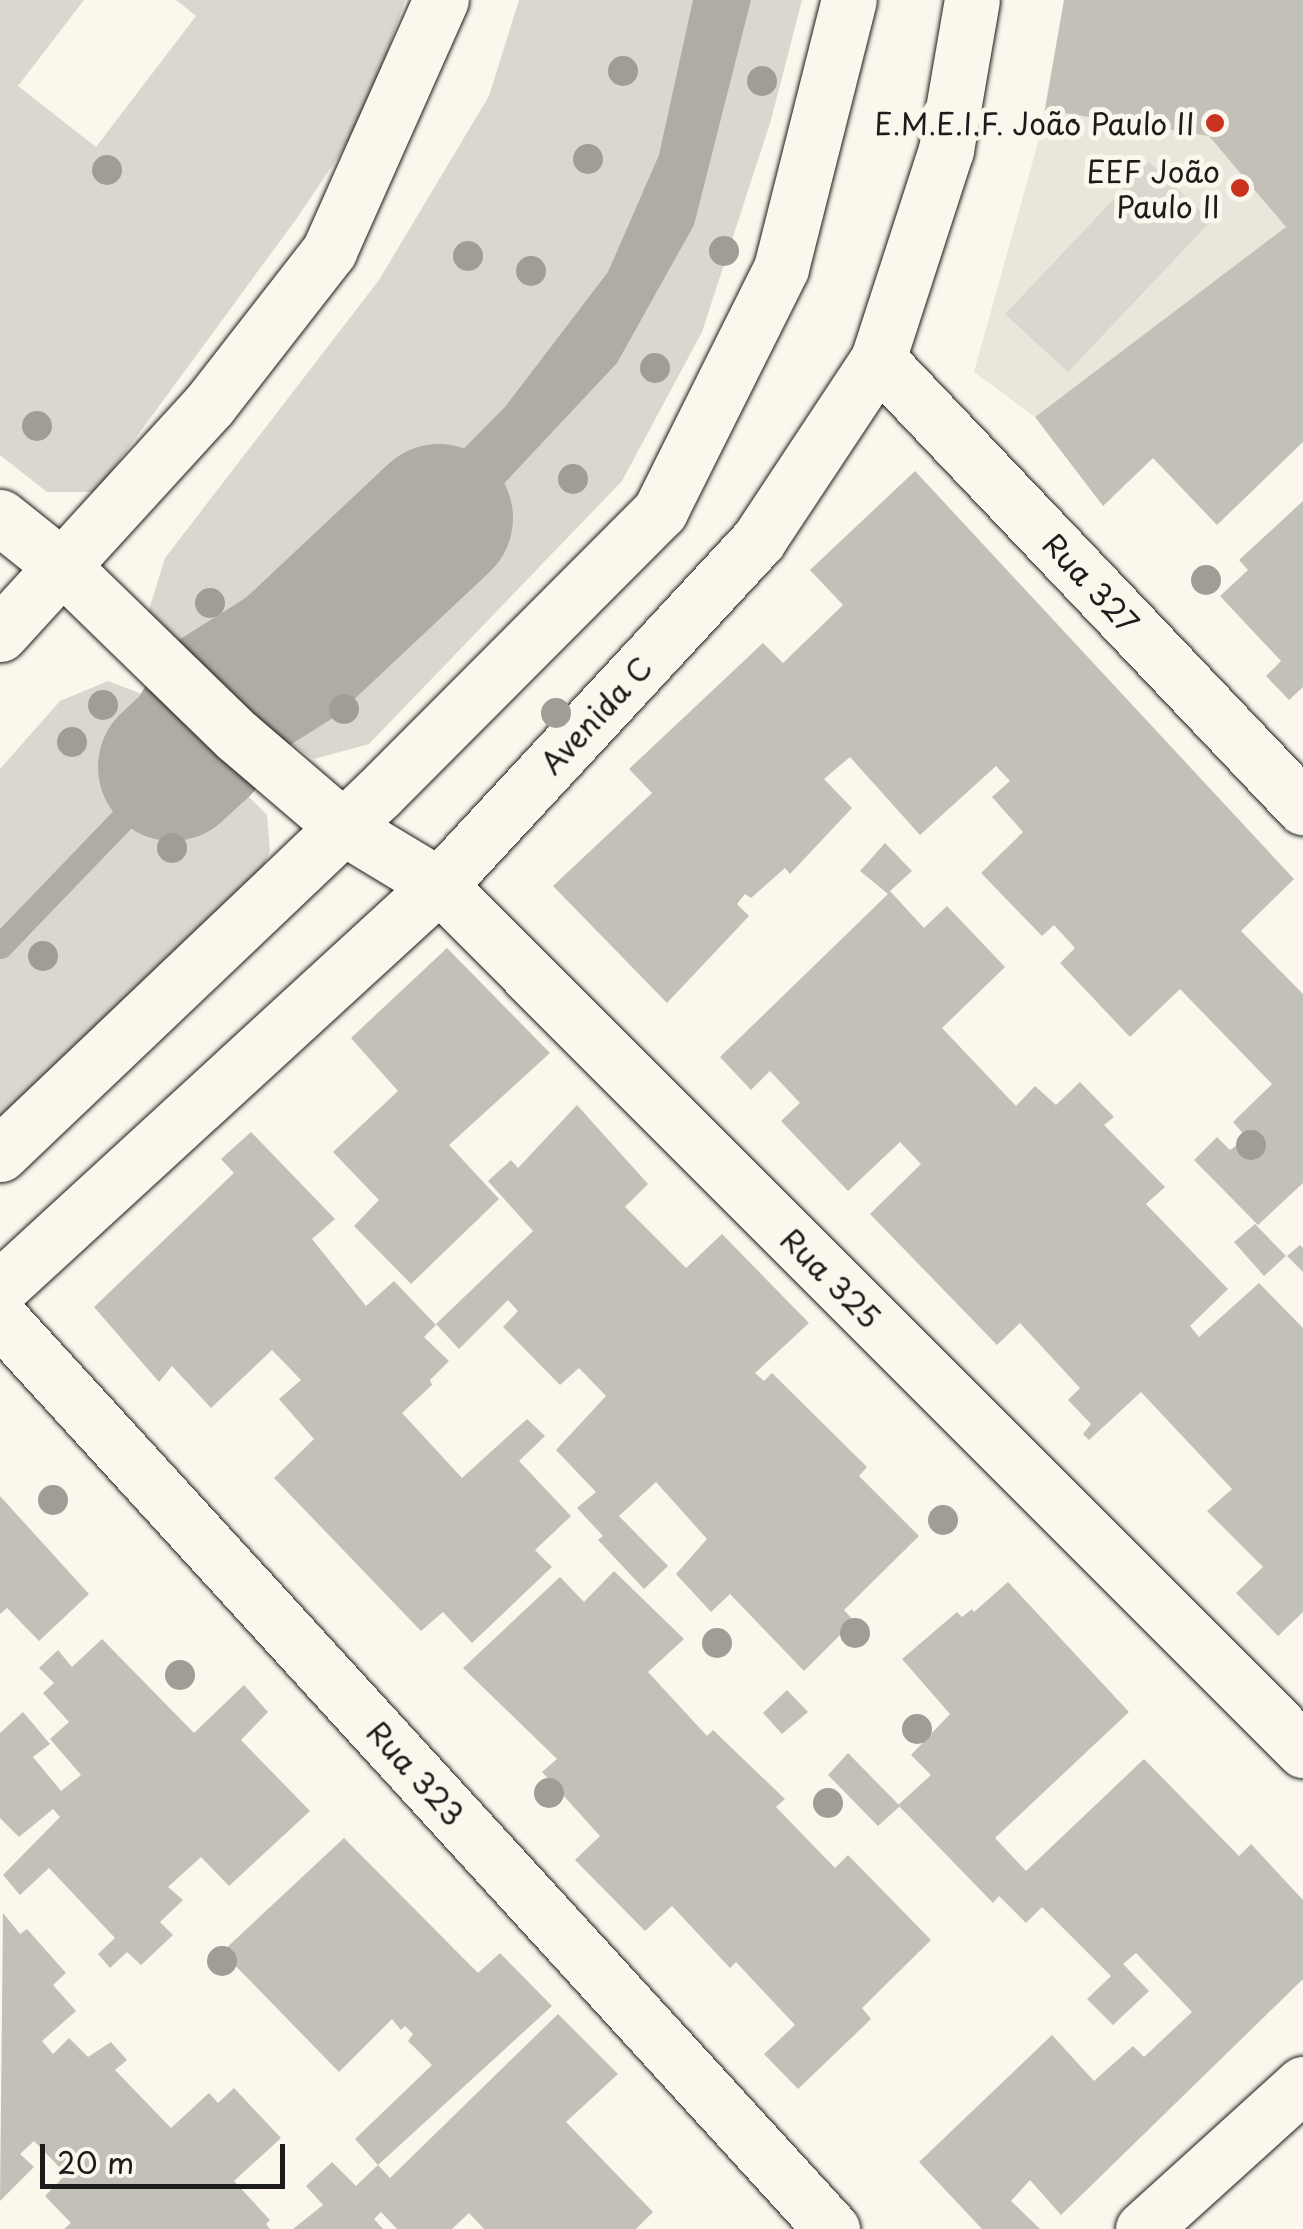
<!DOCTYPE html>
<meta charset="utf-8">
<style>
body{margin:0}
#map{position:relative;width:1303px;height:2229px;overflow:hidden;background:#fbf7ec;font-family:"Playpen Sans",sans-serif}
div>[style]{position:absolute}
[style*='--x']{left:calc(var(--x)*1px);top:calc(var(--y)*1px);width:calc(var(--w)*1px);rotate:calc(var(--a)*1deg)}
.built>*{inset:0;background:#eae6dc}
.green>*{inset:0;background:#dad7ce}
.water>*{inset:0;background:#afaca5}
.stream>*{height:25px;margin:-12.5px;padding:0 12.5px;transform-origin:12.5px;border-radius:12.5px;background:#afaca5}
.river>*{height:148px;margin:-74px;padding:0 74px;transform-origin:74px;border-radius:74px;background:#afaca5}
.building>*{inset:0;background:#c3c0b8}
.roads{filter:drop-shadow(0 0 2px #1c1c1c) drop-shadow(0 0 2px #1c1c1c)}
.minor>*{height:55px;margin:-27.5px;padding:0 27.5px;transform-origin:27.5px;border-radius:27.5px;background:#fbf7ec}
.tertiary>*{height:55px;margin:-27.5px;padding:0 27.5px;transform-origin:27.5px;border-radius:27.5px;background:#fbf7ec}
.trees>*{width:30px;height:30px;margin:-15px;border-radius:50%;background:#a09d97}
.dots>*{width:28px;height:28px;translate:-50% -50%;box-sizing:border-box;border:5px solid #fbf7ec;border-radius:50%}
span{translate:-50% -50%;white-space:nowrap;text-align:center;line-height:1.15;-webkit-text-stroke:10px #fbf7ec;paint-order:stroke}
.poi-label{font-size:30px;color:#1c1c1c}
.right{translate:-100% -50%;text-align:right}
.street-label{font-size:30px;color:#1c1c1c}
.scale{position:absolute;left:40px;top:2144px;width:245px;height:45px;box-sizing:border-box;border:5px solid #1c1c1c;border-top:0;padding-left:12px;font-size:30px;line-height:35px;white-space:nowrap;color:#1c1c1c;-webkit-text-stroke:8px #fbf7ec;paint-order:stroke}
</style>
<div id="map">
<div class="built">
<i style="clip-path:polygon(1064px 0,1303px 0,1303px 215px,1035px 417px,974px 372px,1039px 139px)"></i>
</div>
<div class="green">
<i style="clip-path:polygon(0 0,84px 0,18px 86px,96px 147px,196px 16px,176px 0,405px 0,365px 117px,297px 218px,96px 492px,47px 492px,0 455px)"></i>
<i style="clip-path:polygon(519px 0,802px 0,771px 120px,702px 332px,622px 481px,369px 744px,314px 759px,224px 699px,142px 632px,165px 558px,379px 280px,489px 96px)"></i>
<i style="clip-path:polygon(1149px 162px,1211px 221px,1068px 372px,1005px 314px)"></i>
<i style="clip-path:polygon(108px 681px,150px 697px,267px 815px,270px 851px,256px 883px,0 1118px,0 769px,60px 701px)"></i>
</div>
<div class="water">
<i style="clip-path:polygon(693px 0,751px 0,694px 225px,617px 363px,438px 554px,306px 677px,278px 636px,505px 407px,608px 272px,659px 155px)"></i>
</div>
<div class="stream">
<i style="--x:0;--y:946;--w:248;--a:-46.1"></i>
</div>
<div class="river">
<i style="--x:172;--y:767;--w:34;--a:-43"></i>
<i style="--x:197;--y:744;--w:52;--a:-59"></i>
<i style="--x:224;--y:699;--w:79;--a:-32.1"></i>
<i style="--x:291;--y:657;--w:203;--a:-43.2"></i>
</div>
<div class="building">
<i style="clip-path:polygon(1064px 0,1303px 0,1303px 442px,1217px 525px,1153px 458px,1103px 506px,1035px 417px,1286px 227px,1209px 136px,1045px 110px)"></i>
<i style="clip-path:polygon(915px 471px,1294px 879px,1241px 931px,1303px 994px,1303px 1183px,1258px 1225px,1194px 1160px,1217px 1137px,1230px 1150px,1247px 1138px,1233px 1122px,1272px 1084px,1180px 989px,1130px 1037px,1060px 963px,1075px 948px,1054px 925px,1042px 936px,981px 873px,1023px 832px,992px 797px,1010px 781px,996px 766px,920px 835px,850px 757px,824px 779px,852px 808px,790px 874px,785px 868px,751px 898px,745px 894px,737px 904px,749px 916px,667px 1003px,553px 886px,652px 793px,629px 769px,763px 643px,783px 663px,843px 605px,810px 570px)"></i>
<i style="clip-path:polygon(1303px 501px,1303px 687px,1289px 700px,1266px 676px,1281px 661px,1220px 596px,1248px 570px,1239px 560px)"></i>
<i style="clip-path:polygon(885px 843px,912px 871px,890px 891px,924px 928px,947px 906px,1005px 967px,942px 1028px,1016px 1106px,1035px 1086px,1056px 1105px,1080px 1082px,1114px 1117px,1104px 1125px,1165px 1187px,1146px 1204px,1228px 1289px,1190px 1326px,1199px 1337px,1259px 1283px,1303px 1328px,1303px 1612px,1278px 1636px,1236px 1593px,1263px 1567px,1207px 1511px,1232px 1489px,1141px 1392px,1089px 1440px,1083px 1434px,1091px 1424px,1068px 1400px,1080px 1388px,1020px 1323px,997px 1345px,870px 1214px,921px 1164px,900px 1142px,848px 1191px,781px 1121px,800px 1103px,770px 1071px,751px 1090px,720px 1057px,888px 894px,860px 871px)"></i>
<i style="clip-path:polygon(447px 948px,550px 1053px,449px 1145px,499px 1199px,411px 1284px,354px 1226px,379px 1200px,333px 1152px,398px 1091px,351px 1038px)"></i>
<i style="clip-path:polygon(577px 1105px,648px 1184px,625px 1207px,686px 1268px,722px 1234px,809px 1323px,755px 1373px,764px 1381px,772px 1373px,867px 1467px,859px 1476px,919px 1536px,844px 1610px,854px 1621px,804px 1671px,730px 1594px,711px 1612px,676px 1574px,707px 1539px,656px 1482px,619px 1516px,668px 1566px,644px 1589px,598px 1540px,603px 1536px,577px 1508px,596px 1492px,556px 1450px,606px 1396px,579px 1368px,560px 1385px,503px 1327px,518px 1311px,508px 1300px,459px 1349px,436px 1324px,533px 1231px,488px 1181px,511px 1160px,518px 1168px)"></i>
<i style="clip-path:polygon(251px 1132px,335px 1219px,312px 1239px,366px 1306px,394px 1281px,436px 1325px,424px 1337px,449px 1361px,430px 1380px,432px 1385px,402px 1413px,462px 1478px,527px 1419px,545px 1436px,519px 1461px,571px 1516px,535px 1550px,552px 1567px,472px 1643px,443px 1612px,421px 1631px,274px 1478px,314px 1439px,279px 1399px,301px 1380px,272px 1350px,211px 1408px,172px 1366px,159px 1382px,94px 1307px,234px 1173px,221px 1159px)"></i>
<i style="clip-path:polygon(1255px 1224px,1286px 1256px,1264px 1276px,1234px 1242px)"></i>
<i style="clip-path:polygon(1300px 1245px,1303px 1248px,1303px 1272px,1287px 1256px)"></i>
<i style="clip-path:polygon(0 1496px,89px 1594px,39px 1641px,7px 1608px,0 1614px)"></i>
<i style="clip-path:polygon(614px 1571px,684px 1639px,648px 1672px,707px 1736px,713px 1730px,785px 1799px,776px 1807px,835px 1868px,848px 1855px,931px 1940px,862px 2008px,871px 2019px,798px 2089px,764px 2054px,795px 2025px,736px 1962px,730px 1968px,672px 1906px,645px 1931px,575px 1860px,600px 1836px,542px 1772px,557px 1759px,463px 1668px,560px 1577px,584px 1602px)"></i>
<i style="clip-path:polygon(1008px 1582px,1129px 1712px,995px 1838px,1026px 1871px,1144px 1759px,1239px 1856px,1251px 1844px,1303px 1900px,1303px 1979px,1061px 2215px,1030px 2180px,1011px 2201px,1040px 2229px,982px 2229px,919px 2162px,1052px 2035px,1094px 2081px,1133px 2046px,1144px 2057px,1192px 2012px,1136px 1953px,1123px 1964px,1149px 1991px,1113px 2025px,1087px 1999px,1111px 1976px,1042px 1907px,1026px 1923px,999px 1896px,993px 1903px,898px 1805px,931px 1775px,911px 1755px,950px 1714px,902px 1659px,957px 1612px,962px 1617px,972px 1609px,974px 1612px)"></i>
<i style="clip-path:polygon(102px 1639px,194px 1733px,244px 1685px,268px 1712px,241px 1740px,310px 1811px,229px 1886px,201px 1857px,168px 1887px,183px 1900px,160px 1922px,173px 1935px,141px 1965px,127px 1952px,110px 1968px,98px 1954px,115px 1938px,49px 1868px,20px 1895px,3px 1875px,60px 1817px,53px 1809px,19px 1837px,0 1818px,0 1733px,23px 1712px,50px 1744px,33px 1757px,61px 1791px,81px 1775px,50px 1739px,69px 1722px,43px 1693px,54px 1683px,39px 1668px,58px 1650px,72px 1667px)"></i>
<i style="clip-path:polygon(787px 1690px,808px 1712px,782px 1734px,763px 1713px)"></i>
<i style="clip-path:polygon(848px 1753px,900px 1806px,878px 1826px,828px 1775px)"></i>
<i style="clip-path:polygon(344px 1838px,478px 1973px,500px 1953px,552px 2006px,378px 2165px,355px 2139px,432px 2065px,408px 2041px,413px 2034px,405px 2026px,401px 2030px,392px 2019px,339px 2072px,222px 1952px)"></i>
<i style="clip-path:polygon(3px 1913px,20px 1934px,27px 1929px,66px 1973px,53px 1985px,76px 2011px,42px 2041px,53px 2054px,69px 2038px,88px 2057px,111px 2042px,127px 2060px,115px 2070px,171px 2128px,209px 2093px,218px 2103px,234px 2088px,281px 2138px,234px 2181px,270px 2220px,266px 2224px,270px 2229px,64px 2229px,71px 2223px,45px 2196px,66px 2174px,34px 2141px,20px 2154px,34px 2167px,0 2201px)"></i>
<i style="clip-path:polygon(558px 2014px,618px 2074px,566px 2122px,653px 2212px,636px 2229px,484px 2229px,469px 2213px,452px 2229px,397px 2229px,381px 2212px,374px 2219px,383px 2229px,293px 2229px,323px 2205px,306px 2186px,332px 2162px,356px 2186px,378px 2165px,390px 2178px)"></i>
</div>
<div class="roads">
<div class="minor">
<i style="--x:878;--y:359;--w:618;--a:46.51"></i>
<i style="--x:0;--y:517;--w:82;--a:38.6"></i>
<i style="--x:64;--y:568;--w:241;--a:44.2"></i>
<i style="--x:237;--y:736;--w:140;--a:40.6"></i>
<i style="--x:343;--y:827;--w:112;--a:31.1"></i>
<i style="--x:439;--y:885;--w:1223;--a:45.03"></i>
<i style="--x:0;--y:1318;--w:1234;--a:47.6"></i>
<i style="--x:1143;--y:2229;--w:216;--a:-42.2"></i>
</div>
<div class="tertiary">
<i style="--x:0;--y:634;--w:311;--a:-47.6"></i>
<i style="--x:210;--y:404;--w:194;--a:-52.1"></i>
<i style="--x:329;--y:251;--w:275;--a:-66"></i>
<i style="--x:0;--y:1154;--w:523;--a:-43.61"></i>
<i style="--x:379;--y:793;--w:398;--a:-45.1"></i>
<i style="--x:660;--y:511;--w:271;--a:-63.5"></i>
<i style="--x:781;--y:268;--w:276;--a:-75.8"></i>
<i style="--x:0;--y:1288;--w:596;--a:-42.55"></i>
<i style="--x:439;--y:885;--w:471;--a:-47.2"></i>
<i style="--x:759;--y:539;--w:216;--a:-56.5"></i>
<i style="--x:878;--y:359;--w:220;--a:-72"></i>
<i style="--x:946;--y:150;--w:152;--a:-80.2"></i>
</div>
</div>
<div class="trees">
<i style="left:623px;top:71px"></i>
<i style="left:762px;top:81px"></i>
<i style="left:588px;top:159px"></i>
<i style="left:107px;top:170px"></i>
<i style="left:724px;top:251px"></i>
<i style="left:468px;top:256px"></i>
<i style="left:531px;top:271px"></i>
<i style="left:655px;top:368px"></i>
<i style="left:37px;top:426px"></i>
<i style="left:573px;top:479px"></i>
<i style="left:1206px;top:580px"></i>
<i style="left:210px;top:603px"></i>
<i style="left:103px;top:705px"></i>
<i style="left:344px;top:709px"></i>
<i style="left:556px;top:713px"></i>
<i style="left:72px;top:742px"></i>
<i style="left:172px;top:848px"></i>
<i style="left:43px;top:956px"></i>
<i style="left:1251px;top:1145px"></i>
<i style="left:53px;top:1500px"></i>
<i style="left:943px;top:1520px"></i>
<i style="left:855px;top:1633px"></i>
<i style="left:717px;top:1643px"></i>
<i style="left:180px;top:1675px"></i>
<i style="left:917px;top:1729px"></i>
<i style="left:549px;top:1793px"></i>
<i style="left:828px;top:1803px"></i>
<i style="left:222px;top:1961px"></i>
</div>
<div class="dots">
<i style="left:1215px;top:123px;background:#c8321e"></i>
<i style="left:1240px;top:188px;background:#c8321e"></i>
</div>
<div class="poi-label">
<span class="right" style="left:1195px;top:123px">E.M.E.I.F. João Paulo II</span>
<span class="right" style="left:1220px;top:188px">EEF João<br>Paulo II</span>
</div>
<div class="street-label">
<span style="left:1091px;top:583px;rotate:47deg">Rua 327</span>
<span style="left:596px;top:715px;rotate:-47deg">Avenida C</span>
<span style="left:831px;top:1278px;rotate:45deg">Rua 325</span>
<span style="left:416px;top:1773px;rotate:48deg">Rua 323</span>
</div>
<div class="scale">20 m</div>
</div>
